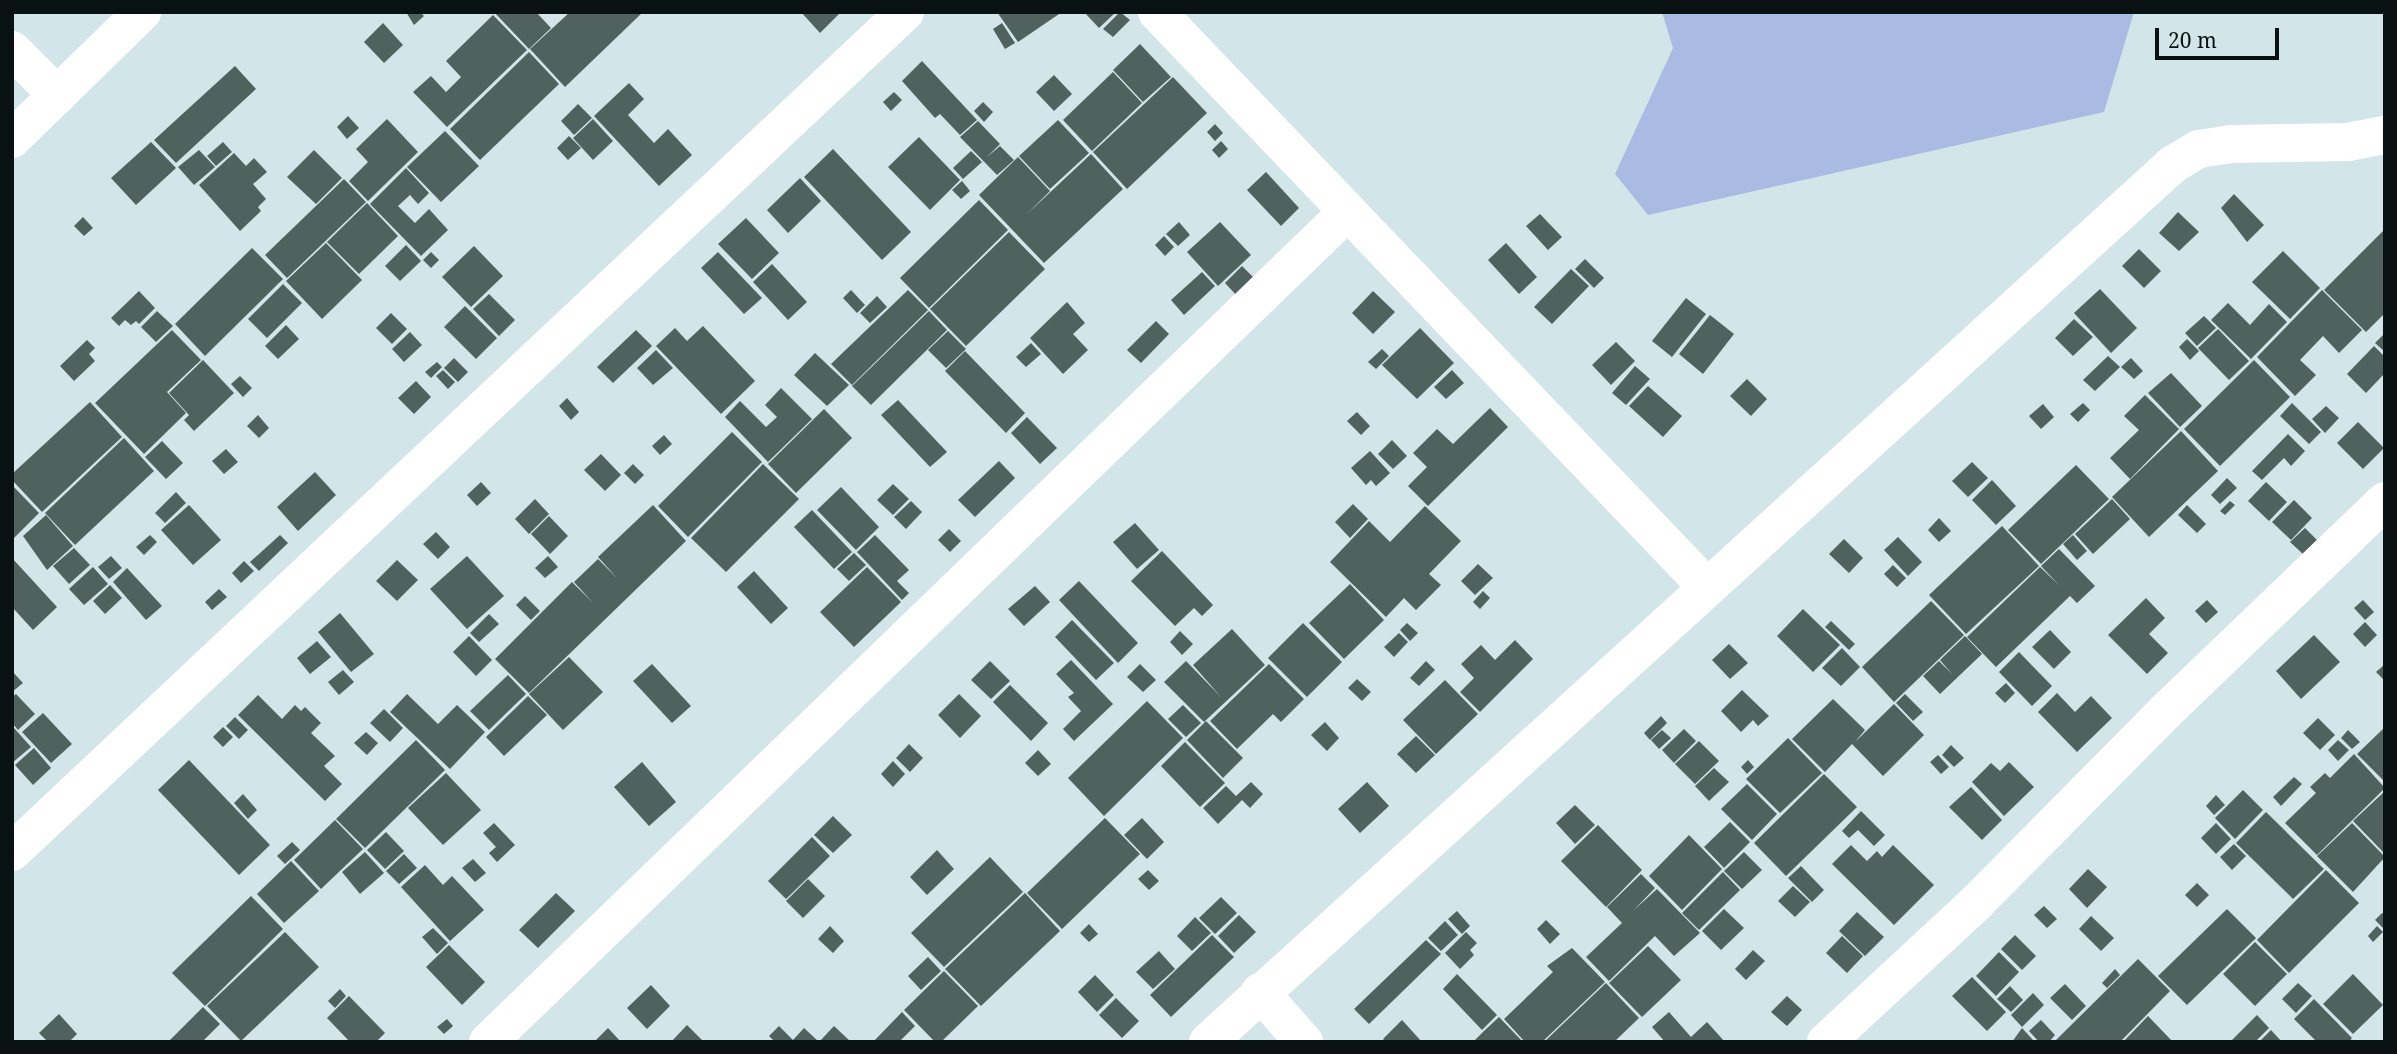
<!DOCTYPE html>
<style>
body{margin:0}
#map{position:relative;width:2397px;height:1054px;overflow:hidden;background:#d2e6e9;font-family:"Noto Serif",serif}
div>[style]{position:absolute}
[style*='--x']{left:calc(var(--x)*1px);top:calc(var(--y)*1px);width:calc(var(--w)*1px);rotate:calc(var(--a)*1deg)}
.water>*{inset:0;background:#a9bbe2}
.building>*{inset:0;background:#50625e}
.minor>*{height:38px;margin:-19px;padding:0 19px;transform-origin:19px;border-radius:19px;background:#fff}
span{translate:-50% -50%;white-space:nowrap;text-align:center;line-height:1.15;-webkit-text-stroke:7px #d2e6e9;paint-order:stroke}
.frame{position:absolute;inset:0;border:14px solid #0a1112;pointer-events:none}
.scale{position:absolute;left:2155px;top:28px;width:124px;height:32px;box-sizing:border-box;border:4px solid #0a1112;border-top:0;padding-left:9px;font-size:21px;line-height:24px;white-space:nowrap;color:#0a1112;-webkit-text-stroke:5px #d2e6e9;paint-order:stroke}
</style>
<div id="map">
<div class="water">
<i style="clip-path:polygon(1662px 12px,2134px 12px,2104px 112px,1648px 215px,1615px 174px,1673px 48px)"></i>
</div>
<div class="building">
<i style="clip-path:polygon(406px 12px,420px 12px,424px 16px,414px 25px)"></i>
<i style="clip-path:polygon(494px 12px,536px 12px,551px 28px,529px 49px)"></i>
<i style="clip-path:polygon(570px 12px,643px 12px,565px 87px,530px 49px)"></i>
<i style="clip-path:polygon(801px 12px,841px 12px,820px 33px)"></i>
<i style="clip-path:polygon(997px 12px,1062px 12px,1018px 42px)"></i>
<i style="clip-path:polygon(1084px 12px,1116px 12px,1099px 28px)"></i>
<i style="clip-path:polygon(1120px 12px,1130px 20px,1113px 37px,1103px 29px)"></i>
<i style="clip-path:polygon(493px 15px,527px 50px,447px 127px,413px 92px,431px 76px,446px 92px,461px 77px,446px 61px)"></i>
<i style="clip-path:polygon(383px 23px,403px 45px,384px 63px,364px 42px)"></i>
<i style="clip-path:polygon(1002px 23px,1015px 43px,1005px 49px,993px 29px)"></i>
<i style="clip-path:polygon(1140px 44px,1171px 77px,1143px 102px,1113px 70px)"></i>
<i style="clip-path:polygon(529px 52px,559px 84px,480px 160px,450px 129px)"></i>
<i style="clip-path:polygon(922px 61px,977px 120px,960px 135px,940px 114px,935px 118px,902px 81px)"></i>
<i style="clip-path:polygon(235px 66px,256px 89px,176px 163px,154px 140px)"></i>
<i style="clip-path:polygon(1113px 72px,1142px 103px,1092px 151px,1063px 120px)"></i>
<i style="clip-path:polygon(1054px 75px,1072px 94px,1054px 111px,1036px 92px)"></i>
<i style="clip-path:polygon(1173px 77px,1207px 113px,1127px 189px,1093px 152px)"></i>
<i style="clip-path:polygon(629px 83px,644px 99px,628px 115px,654px 143px,668px 129px,692px 155px,659px 186px,594px 116px)"></i>
<i style="clip-path:polygon(894px 92px,902px 100px,891px 111px,883px 102px)"></i>
<i style="clip-path:polygon(983px 102px,993px 112px,984px 122px,974px 111px)"></i>
<i style="clip-path:polygon(578px 104px,592px 118px,574px 135px,561px 121px)"></i>
<i style="clip-path:polygon(348px 116px,359px 128px,347px 139px,337px 127px)"></i>
<i style="clip-path:polygon(387px 119px,418px 152px,368px 201px,349px 181px,368px 162px,356px 149px)"></i>
<i style="clip-path:polygon(593px 119px,613px 141px,593px 160px,573px 138px)"></i>
<i style="clip-path:polygon(1058px 120px,1089px 153px,1050px 189px,1019px 156px)"></i>
<i style="clip-path:polygon(978px 121px,1000px 144px,986px 158px,1000px 146px,1014px 160px,997px 175px,960px 137px)"></i>
<i style="clip-path:polygon(1215px 124px,1223px 133px,1215px 141px,1207px 132px)"></i>
<i style="clip-path:polygon(445px 131px,479px 166px,441px 202px,407px 167px)"></i>
<i style="clip-path:polygon(569px 136px,581px 148px,568px 160px,557px 148px)"></i>
<i style="clip-path:polygon(919px 137px,960px 180px,930px 210px,888px 167px)"></i>
<i style="clip-path:polygon(1221px 141px,1228px 149px,1219px 158px,1212px 150px)"></i>
<i style="clip-path:polygon(151px 142px,176px 168px,136px 205px,111px 178px)"></i>
<i style="clip-path:polygon(223px 142px,232px 152px,216px 166px,207px 156px)"></i>
<i style="clip-path:polygon(833px 149px,911px 232px,882px 260px,804px 177px)"></i>
<i style="clip-path:polygon(199px 150px,215px 167px,194px 185px,178px 167px)"></i>
<i style="clip-path:polygon(314px 150px,342px 178px,316px 204px,287px 177px)"></i>
<i style="clip-path:polygon(971px 151px,982px 162px,963px 179px,953px 168px)"></i>
<i style="clip-path:polygon(234px 153px,246px 166px,254px 158px,267px 172px,253px 184px,266px 199px,258px 207px,261px 211px,240px 231px,199px 185px)"></i>
<i style="clip-path:polygon(1091px 154px,1123px 189px,1044px 263px,979px 195px,1018px 157px,1050px 191px,1027px 214px)"></i>
<i style="clip-path:polygon(406px 168px,429px 193px,418px 204px,410px 195px,398px 206px,415px 223px,429px 209px,448px 230px,421px 256px,370px 204px)"></i>
<i style="clip-path:polygon(1266px 172px,1299px 208px,1281px 226px,1247px 190px)"></i>
<i style="clip-path:polygon(800px 178px,821px 201px,788px 233px,767px 210px)"></i>
<i style="clip-path:polygon(344px 179px,366px 202px,287px 278px,265px 255px)"></i>
<i style="clip-path:polygon(962px 181px,970px 191px,961px 199px,952px 190px)"></i>
<i style="clip-path:polygon(2234px 194px,2264px 225px,2247px 242px,2221px 208px)"></i>
<i style="clip-path:polygon(979px 200px,1008px 230px,929px 308px,900px 278px)"></i>
<i style="clip-path:polygon(367px 203px,398px 236px,359px 274px,327px 242px)"></i>
<i style="clip-path:polygon(2178px 212px,2199px 232px,2179px 251px,2159px 233px)"></i>
<i style="clip-path:polygon(1540px 214px,1562px 237px,1548px 250px,1526px 226px)"></i>
<i style="clip-path:polygon(83px 217px,93px 228px,84px 236px,74px 226px)"></i>
<i style="clip-path:polygon(746px 218px,779px 253px,752px 279px,718px 244px)"></i>
<i style="clip-path:polygon(1179px 222px,1190px 235px,1178px 246px,1166px 234px)"></i>
<i style="clip-path:polygon(1220px 222px,1251px 255px,1218px 286px,1187px 252px)"></i>
<i style="clip-path:polygon(2385px 229px,2385px 313px,2366px 332px,2324px 290px)"></i>
<i style="clip-path:polygon(1009px 232px,1045px 269px,966px 346px,930px 309px)"></i>
<i style="clip-path:polygon(1164px 236px,1174px 247px,1165px 256px,1155px 245px)"></i>
<i style="clip-path:polygon(326px 243px,362px 280px,322px 319px,286px 281px)"></i>
<i style="clip-path:polygon(1506px 243px,1537px 277px,1519px 294px,1488px 260px)"></i>
<i style="clip-path:polygon(406px 245px,421px 261px,400px 281px,385px 266px)"></i>
<i style="clip-path:polygon(474px 246px,503px 276px,471px 307px,442px 277px)"></i>
<i style="clip-path:polygon(252px 248px,283px 279px,205px 356px,175px 324px)"></i>
<i style="clip-path:polygon(2139px 249px,2161px 271px,2144px 288px,2122px 266px)"></i>
<i style="clip-path:polygon(2283px 251px,2320px 288px,2290px 319px,2252px 282px)"></i>
<i style="clip-path:polygon(431px 252px,439px 260px,431px 268px,423px 260px)"></i>
<i style="clip-path:polygon(718px 252px,762px 298px,744px 314px,701px 268px)"></i>
<i style="clip-path:polygon(1585px 259px,1604px 278px,1594px 288px,1575px 269px)"></i>
<i style="clip-path:polygon(772px 264px,807px 302px,788px 320px,753px 282px)"></i>
<i style="clip-path:polygon(1242px 266px,1256px 280px,1238px 297px,1225px 283px)"></i>
<i style="clip-path:polygon(1571px 269px,1589px 286px,1552px 324px,1534px 307px)"></i>
<i style="clip-path:polygon(1202px 272px,1215px 286px,1184px 315px,1171px 300px)"></i>
<i style="clip-path:polygon(283px 284px,302px 303px,267px 338px,248px 319px)"></i>
<i style="clip-path:polygon(2100px 289px,2137px 328px,2111px 353px,2074px 313px)"></i>
<i style="clip-path:polygon(851px 290px,865px 305px,857px 313px,843px 298px)"></i>
<i style="clip-path:polygon(908px 290px,928px 310px,852px 385px,831px 364px)"></i>
<i style="clip-path:polygon(2322px 290px,2362px 330px,2339px 353px,2323px 336px,2300px 360px,2316px 375px,2295px 396px,2257px 357px)"></i>
<i style="clip-path:polygon(139px 291px,155px 308px,139px 324px,136px 321px,131px 325px,125px 320px,119px 326px,111px 318px)"></i>
<i style="clip-path:polygon(1373px 291px,1395px 312px,1373px 334px,1352px 313px)"></i>
<i style="clip-path:polygon(489px 294px,515px 320px,499px 336px,473px 309px)"></i>
<i style="clip-path:polygon(877px 296px,887px 307px,870px 323px,860px 313px)"></i>
<i style="clip-path:polygon(1686px 298px,1706px 314px,1672px 357px,1652px 341px)"></i>
<i style="clip-path:polygon(1067px 302px,1085px 323px,1073px 334px,1088px 350px,1063px 374px,1030px 338px)"></i>
<i style="clip-path:polygon(2228px 303px,2250px 325px,2269px 304px,2287px 322px,2251px 359px,2211px 320px)"></i>
<i style="clip-path:polygon(465px 306px,497px 338px,476px 359px,444px 327px)"></i>
<i style="clip-path:polygon(157px 311px,173px 326px,156px 342px,141px 327px)"></i>
<i style="clip-path:polygon(929px 311px,947px 330px,871px 405px,852px 386px)"></i>
<i style="clip-path:polygon(391px 313px,407px 329px,392px 344px,376px 328px)"></i>
<i style="clip-path:polygon(1710px 315px,1734px 334px,1703px 374px,1679px 354px)"></i>
<i style="clip-path:polygon(2204px 316px,2216px 328px,2197px 346px,2185px 333px)"></i>
<i style="clip-path:polygon(2074px 319px,2093px 337px,2073px 356px,2055px 338px)"></i>
<i style="clip-path:polygon(1156px 321px,1169px 334px,1141px 363px,1127px 350px)"></i>
<i style="clip-path:polygon(286px 325px,299px 339px,278px 359px,265px 346px)"></i>
<i style="clip-path:polygon(703px 326px,755px 381px,721px 414px,656px 346px,675px 328px,687px 341px)"></i>
<i style="clip-path:polygon(1420px 328px,1454px 363px,1417px 399px,1382px 365px)"></i>
<i style="clip-path:polygon(2218px 329px,2249px 361px,2229px 380px,2198px 348px)"></i>
<i style="clip-path:polygon(172px 330px,201px 360px,167px 392px,186px 413px,144px 454px,95px 403px)"></i>
<i style="clip-path:polygon(636px 330px,652px 346px,613px 383px,597px 367px)"></i>
<i style="clip-path:polygon(948px 331px,966px 349px,946px 368px,928px 350px)"></i>
<i style="clip-path:polygon(410px 332px,422px 345px,404px 362px,392px 349px)"></i>
<i style="clip-path:polygon(2385px 333px,2385px 352px,2375px 343px)"></i>
<i style="clip-path:polygon(2187px 339px,2199px 351px,2190px 360px,2179px 347px)"></i>
<i style="clip-path:polygon(87px 340px,95px 348px,89px 354px,95px 361px,74px 381px,60px 366px)"></i>
<i style="clip-path:polygon(1616px 342px,1635px 361px,1611px 385px,1592px 365px)"></i>
<i style="clip-path:polygon(1031px 343px,1041px 354px,1026px 367px,1016px 357px)"></i>
<i style="clip-path:polygon(2374px 346px,2385px 357px,2385px 373px,2366px 393px,2347px 374px)"></i>
<i style="clip-path:polygon(1382px 349px,1389px 356px,1376px 369px,1368px 362px)"></i>
<i style="clip-path:polygon(656px 350px,673px 368px,653px 385px,637px 368px)"></i>
<i style="clip-path:polygon(965px 351px,1025px 413px,1006px 433px,945px 371px)"></i>
<i style="clip-path:polygon(815px 353px,849px 385px,827px 406px,794px 375px)"></i>
<i style="clip-path:polygon(2108px 356px,2120px 367px,2095px 391px,2083px 380px)"></i>
<i style="clip-path:polygon(454px 358px,468px 372px,458px 382px,444px 368px)"></i>
<i style="clip-path:polygon(2131px 358px,2143px 371px,2134px 379px,2121px 367px)"></i>
<i style="clip-path:polygon(203px 360px,234px 393px,194px 431px,184px 420px,189px 415px,169px 393px)"></i>
<i style="clip-path:polygon(2254px 360px,2290px 397px,2220px 466px,2184px 429px)"></i>
<i style="clip-path:polygon(437px 362px,442px 367px,431px 378px,425px 372px)"></i>
<i style="clip-path:polygon(1635px 366px,1650px 379px,1626px 405px,1612px 393px)"></i>
<i style="clip-path:polygon(443px 370px,455px 382px,448px 389px,436px 376px)"></i>
<i style="clip-path:polygon(1452px 370px,1464px 383px,1446px 399px,1434px 387px)"></i>
<i style="clip-path:polygon(2171px 373px,2202px 406px,2180px 427px,2148px 393px)"></i>
<i style="clip-path:polygon(240px 376px,252px 388px,243px 397px,231px 384px)"></i>
<i style="clip-path:polygon(1747px 379px,1767px 399px,1751px 416px,1730px 396px)"></i>
<i style="clip-path:polygon(416px 381px,431px 397px,414px 414px,398px 398px)"></i>
<i style="clip-path:polygon(1648px 386px,1682px 416px,1663px 437px,1629px 406px)"></i>
<i style="clip-path:polygon(781px 388px,812px 419px,768px 462px,725px 417px,740px 401px,766px 427px,777px 417px,765px 405px)"></i>
<i style="clip-path:polygon(2145px 395px,2179px 429px,2130px 479px,2110px 458px,2139px 430px,2124px 416px)"></i>
<i style="clip-path:polygon(567px 398px,579px 412px,571px 420px,559px 406px)"></i>
<i style="clip-path:polygon(898px 400px,947px 452px,930px 467px,881px 415px)"></i>
<i style="clip-path:polygon(90px 402px,122px 437px,42px 512px,12px 480px,12px 474px)"></i>
<i style="clip-path:polygon(2083px 403px,2090px 410px,2078px 422px,2070px 414px)"></i>
<i style="clip-path:polygon(2292px 403px,2321px 432px,2309px 444px,2280px 416px)"></i>
<i style="clip-path:polygon(2043px 404px,2054px 417px,2041px 429px,2029px 416px)"></i>
<i style="clip-path:polygon(2326px 406px,2339px 418px,2325px 433px,2312px 419px)"></i>
<i style="clip-path:polygon(1490px 408px,1508px 427px,1428px 506px,1408px 486px,1427px 467px,1413px 453px,1437px 429px,1453px 444px)"></i>
<i style="clip-path:polygon(824px 409px,852px 438px,796px 493px,768px 464px)"></i>
<i style="clip-path:polygon(1357px 412px,1370px 426px,1361px 435px,1347px 421px)"></i>
<i style="clip-path:polygon(258px 415px,269px 428px,259px 438px,247px 426px)"></i>
<i style="clip-path:polygon(1027px 417px,1057px 448px,1040px 464px,1011px 433px)"></i>
<i style="clip-path:polygon(2358px 422px,2384px 448px,2363px 469px,2337px 443px)"></i>
<i style="clip-path:polygon(2181px 431px,2218px 471px,2149px 537px,2112px 497px)"></i>
<i style="clip-path:polygon(732px 432px,762px 462px,688px 537px,658px 506px)"></i>
<i style="clip-path:polygon(2288px 434px,2305px 451px,2291px 466px,2284px 458px,2262px 480px,2252px 471px)"></i>
<i style="clip-path:polygon(664px 435px,672px 444px,660px 455px,652px 446px)"></i>
<i style="clip-path:polygon(124px 438px,154px 471px,75px 545px,45px 513px)"></i>
<i style="clip-path:polygon(1392px 440px,1407px 456px,1393px 469px,1378px 454px)"></i>
<i style="clip-path:polygon(162px 441px,183px 463px,166px 479px,145px 457px)"></i>
<i style="clip-path:polygon(226px 449px,238px 462px,224px 474px,212px 461px)"></i>
<i style="clip-path:polygon(1370px 451px,1390px 473px,1376px 486px,1371px 480px,1366px 485px,1351px 468px)"></i>
<i style="clip-path:polygon(601px 454px,621px 475px,605px 491px,584px 470px)"></i>
<i style="clip-path:polygon(999px 461px,1015px 478px,975px 517px,958px 500px)"></i>
<i style="clip-path:polygon(1972px 462px,1988px 478px,1968px 497px,1952px 481px)"></i>
<i style="clip-path:polygon(633px 464px,644px 475px,635px 484px,624px 473px)"></i>
<i style="clip-path:polygon(763px 464px,799px 499px,726px 572px,691px 538px)"></i>
<i style="clip-path:polygon(2076px 465px,2109px 499px,2041px 564px,2008px 530px)"></i>
<i style="clip-path:polygon(315px 472px,336px 495px,298px 531px,277px 507px)"></i>
<i style="clip-path:polygon(2227px 478px,2237px 488px,2220px 504px,2211px 495px)"></i>
<i style="clip-path:polygon(1992px 480px,2016px 506px,1996px 525px,1972px 500px)"></i>
<i style="clip-path:polygon(481px 482px,491px 493px,477px 506px,467px 495px)"></i>
<i style="clip-path:polygon(2266px 482px,2287px 502px,2269px 521px,2248px 501px)"></i>
<i style="clip-path:polygon(893px 484px,909px 499px,893px 515px,877px 500px)"></i>
<i style="clip-path:polygon(12px 485px,39px 513px,12px 540px)"></i>
<i style="clip-path:polygon(841px 487px,879px 527px,856px 550px,817px 510px)"></i>
<i style="clip-path:polygon(176px 492px,186px 503px,165px 523px,155px 513px)"></i>
<i style="clip-path:polygon(535px 499px,549px 514px,529px 534px,515px 519px)"></i>
<i style="clip-path:polygon(2112px 499px,2130px 519px,2093px 554px,2075px 534px)"></i>
<i style="clip-path:polygon(2294px 500px,2312px 518px,2291px 540px,2272px 522px)"></i>
<i style="clip-path:polygon(911px 501px,922px 512px,906px 529px,894px 517px)"></i>
<i style="clip-path:polygon(2230px 501px,2235px 505px,2225px 515px,2220px 511px)"></i>
<i style="clip-path:polygon(1353px 504px,1368px 519px,1350px 538px,1335px 522px)"></i>
<i style="clip-path:polygon(189px 505px,221px 540px,193px 565px,161px 530px)"></i>
<i style="clip-path:polygon(653px 505px,686px 541px,529px 693px,495px 659px,572px 582px,593px 603px,574px 582px,598px 559px,618px 579px,598px 557px)"></i>
<i style="clip-path:polygon(2187px 505px,2206px 524px,2197px 533px,2178px 515px)"></i>
<i style="clip-path:polygon(1425px 506px,1461px 541px,1429px 574px,1441px 585px,1416px 610px,1404px 598px,1386px 617px,1330px 562px,1369px 521px,1390px 542px)"></i>
<i style="clip-path:polygon(812px 510px,852px 552px,834px 569px,794px 527px)"></i>
<i style="clip-path:polygon(46px 515px,73px 546px,47px 570px,23px 536px)"></i>
<i style="clip-path:polygon(549px 516px,568px 536px,550px 554px,531px 534px)"></i>
<i style="clip-path:polygon(1939px 518px,1951px 531px,1939px 542px,1928px 530px)"></i>
<i style="clip-path:polygon(1135px 523px,1159px 550px,1137px 569px,1113px 542px)"></i>
<i style="clip-path:polygon(2002px 526px,2039px 566px,1966px 634px,1929px 595px)"></i>
<i style="clip-path:polygon(2305px 528px,2317px 540px,2303px 554px,2290px 542px)"></i>
<i style="clip-path:polygon(949px 529px,961px 541px,950px 552px,938px 540px)"></i>
<i style="clip-path:polygon(436px 532px,450px 547px,438px 559px,423px 544px)"></i>
<i style="clip-path:polygon(150px 535px,157px 542px,144px 555px,136px 547px)"></i>
<i style="clip-path:polygon(280px 535px,288px 543px,259px 571px,250px 562px)"></i>
<i style="clip-path:polygon(875px 535px,909px 570px,897px 581px,909px 593px,902px 600px,857px 552px)"></i>
<i style="clip-path:polygon(2073px 535px,2087px 551px,2077px 560px,2063px 544px)"></i>
<i style="clip-path:polygon(1898px 537px,1922px 562px,1908px 576px,1884px 550px)"></i>
<i style="clip-path:polygon(1844px 539px,1863px 558px,1849px 573px,1829px 554px)"></i>
<i style="clip-path:polygon(74px 548px,90px 565px,69px 584px,53px 566px)"></i>
<i style="clip-path:polygon(2059px 549px,2095px 586px,2077px 603px,2070px 596px,1996px 667px,1967px 637px,2040px 567px,2059px 585px,2041px 566px)"></i>
<i style="clip-path:polygon(1162px 551px,1213px 605px,1202px 616px,1194px 608px,1175px 626px,1131px 581px)"></i>
<i style="clip-path:polygon(854px 553px,866px 565px,849px 581px,837px 569px)"></i>
<i style="clip-path:polygon(111px 556px,122px 568px,109px 579px,98px 567px)"></i>
<i style="clip-path:polygon(467px 556px,504px 596px,467px 629px,430px 589px)"></i>
<i style="clip-path:polygon(548px 556px,558px 567px,545px 578px,535px 568px)"></i>
<i style="clip-path:polygon(12px 558px,57px 607px,33px 630px,12px 607px)"></i>
<i style="clip-path:polygon(397px 560px,418px 580px,397px 601px,376px 581px)"></i>
<i style="clip-path:polygon(244px 561px,254px 571px,241px 583px,232px 573px)"></i>
<i style="clip-path:polygon(1478px 564px,1493px 578px,1475px 595px,1461px 581px)"></i>
<i style="clip-path:polygon(1893px 565px,1906px 578px,1897px 587px,1884px 574px)"></i>
<i style="clip-path:polygon(93px 567px,108px 584px,84px 605px,69px 589px)"></i>
<i style="clip-path:polygon(867px 567px,901px 602px,854px 647px,820px 612px)"></i>
<i style="clip-path:polygon(127px 568px,162px 606px,146px 620px,113px 582px)"></i>
<i style="clip-path:polygon(754px 571px,788px 608px,771px 624px,737px 587px)"></i>
<i style="clip-path:polygon(1079px 581px,1138px 643px,1118px 663px,1059px 600px)"></i>
<i style="clip-path:polygon(1350px 584px,1384px 620px,1344px 659px,1309px 623px)"></i>
<i style="clip-path:polygon(110px 585px,122px 598px,105px 614px,93px 601px)"></i>
<i style="clip-path:polygon(1035px 586px,1050px 602px,1024px 626px,1008px 609px)"></i>
<i style="clip-path:polygon(219px 589px,227px 597px,212px 610px,205px 602px)"></i>
<i style="clip-path:polygon(1483px 591px,1490px 598px,1480px 609px,1473px 602px)"></i>
<i style="clip-path:polygon(525px 596px,540px 611px,531px 620px,516px 605px)"></i>
<i style="clip-path:polygon(2146px 598px,2165px 618px,2149px 634px,2168px 653px,2147px 674px,2108px 635px)"></i>
<i style="clip-path:polygon(2207px 600px,2218px 612px,2206px 623px,2195px 611px)"></i>
<i style="clip-path:polygon(2363px 600px,2374px 612px,2365px 620px,2354px 608px)"></i>
<i style="clip-path:polygon(1931px 601px,1964px 635px,1894px 702px,1862px 667px)"></i>
<i style="clip-path:polygon(1803px 609px,1840px 645px,1813px 672px,1777px 636px)"></i>
<i style="clip-path:polygon(340px 613px,374px 654px,351px 672px,318px 632px)"></i>
<i style="clip-path:polygon(489px 614px,499px 624px,479px 642px,470px 633px)"></i>
<i style="clip-path:polygon(1072px 620px,1114px 663px,1096px 680px,1055px 637px)"></i>
<i style="clip-path:polygon(1831px 621px,1855px 644px,1849px 650px,1825px 627px)"></i>
<i style="clip-path:polygon(2365px 622px,2377px 635px,2365px 647px,2353px 634px)"></i>
<i style="clip-path:polygon(1303px 623px,1342px 662px,1307px 697px,1268px 658px)"></i>
<i style="clip-path:polygon(1407px 623px,1418px 633px,1410px 641px,1400px 630px)"></i>
<i style="clip-path:polygon(1232px 629px,1265px 665px,1204px 722px,1164px 682px,1186px 661px,1221px 697px,1193px 665px)"></i>
<i style="clip-path:polygon(2050px 630px,2071px 652px,2054px 669px,2032px 647px)"></i>
<i style="clip-path:polygon(1180px 631px,1193px 644px,1182px 655px,1170px 642px)"></i>
<i style="clip-path:polygon(1399px 633px,1408px 642px,1394px 657px,1384px 647px)"></i>
<i style="clip-path:polygon(2314px 635px,2340px 662px,2301px 699px,2276px 671px)"></i>
<i style="clip-path:polygon(469px 636px,492px 660px,476px 676px,453px 652px)"></i>
<i style="clip-path:polygon(1965px 636px,1982px 654px,1940px 694px,1923px 676px,1939px 661px,1952px 674px,1940px 660px)"></i>
<i style="clip-path:polygon(1515px 640px,1533px 659px,1480px 712px,1460px 692px,1474px 678px,1461px 664px,1481px 645px,1495px 660px)"></i>
<i style="clip-path:polygon(317px 641px,331px 657px,310px 674px,297px 658px)"></i>
<i style="clip-path:polygon(1729px 644px,1748px 663px,1730px 679px,1712px 660px)"></i>
<i style="clip-path:polygon(1842px 648px,1860px 667px,1841px 686px,1822px 668px)"></i>
<i style="clip-path:polygon(2019px 652px,2052px 686px,2032px 706px,1999px 672px)"></i>
<i style="clip-path:polygon(569px 657px,603px 692px,563px 730px,529px 694px)"></i>
<i style="clip-path:polygon(1071px 660px,1113px 704px,1074px 741px,1063px 729px,1081px 711px,1068px 697px,1074px 693px,1056px 674px)"></i>
<i style="clip-path:polygon(990px 661px,1010px 681px,991px 699px,971px 680px)"></i>
<i style="clip-path:polygon(1426px 661px,1435px 670px,1419px 686px,1410px 678px)"></i>
<i style="clip-path:polygon(652px 664px,691px 706px,672px 723px,633px 681px)"></i>
<i style="clip-path:polygon(1140px 664px,1156px 680px,1143px 692px,1127px 677px)"></i>
<i style="clip-path:polygon(1269px 664px,1304px 699px,1281px 722px,1273px 714px,1237px 749px,1210px 721px)"></i>
<i style="clip-path:polygon(2385px 664px,2385px 681px,2376px 672px)"></i>
<i style="clip-path:polygon(343px 670px,354px 682px,339px 695px,328px 682px)"></i>
<i style="clip-path:polygon(12px 671px,23px 683px,12px 692px)"></i>
<i style="clip-path:polygon(508px 675px,526px 694px,489px 730px,470px 711px)"></i>
<i style="clip-path:polygon(1357px 679px,1371px 692px,1362px 701px,1348px 688px)"></i>
<i style="clip-path:polygon(1445px 680px,1478px 714px,1436px 754px,1403px 720px)"></i>
<i style="clip-path:polygon(2006px 683px,2015px 693px,2005px 703px,1995px 693px)"></i>
<i style="clip-path:polygon(1010px 685px,1048px 723px,1031px 741px,993px 702px)"></i>
<i style="clip-path:polygon(1742px 690px,1769px 716px,1758px 726px,1753px 720px,1741px 732px,1721px 711px)"></i>
<i style="clip-path:polygon(2057px 693px,2075px 712px,2091px 696px,2112px 718px,2077px 752px,2038px 712px)"></i>
<i style="clip-path:polygon(16px 694px,35px 714px,18px 730px,12px 723px,12px 697px)"></i>
<i style="clip-path:polygon(407px 694px,438px 724px,457px 705px,485px 732px,450px 769px,390px 712px)"></i>
<i style="clip-path:polygon(959px 694px,981px 716px,960px 738px,938px 715px)"></i>
<i style="clip-path:polygon(1905px 694px,1923px 712px,1913px 721px,1896px 703px)"></i>
<i style="clip-path:polygon(258px 695px,282px 719px,295px 705px,301px 711px,305px 707px,321px 723px,311px 733px,335px 756px,324px 766px,342px 784px,325px 801px,238px 715px)"></i>
<i style="clip-path:polygon(528px 696px,547px 715px,504px 756px,486px 737px)"></i>
<i style="clip-path:polygon(1833px 699px,1865px 730px,1855px 742px,1894px 704px,1924px 735px,1883px 776px,1852px 744px,1825px 772px,1792px 739px)"></i>
<i style="clip-path:polygon(1147px 701px,1183px 738px,1104px 816px,1068px 778px)"></i>
<i style="clip-path:polygon(1183px 705px,1201px 723px,1186px 737px,1168px 719px)"></i>
<i style="clip-path:polygon(384px 709px,403px 728px,390px 742px,370px 723px)"></i>
<i style="clip-path:polygon(43px 713px,72px 744px,51px 763px,22px 732px)"></i>
<i style="clip-path:polygon(1661px 716px,1667px 723px,1650px 740px,1644px 733px)"></i>
<i style="clip-path:polygon(235px 717px,248px 730px,239px 739px,226px 726px)"></i>
<i style="clip-path:polygon(2318px 718px,2335px 735px,2320px 750px,2303px 733px)"></i>
<i style="clip-path:polygon(1206px 721px,1243px 758px,1223px 778px,1187px 740px)"></i>
<i style="clip-path:polygon(1325px 722px,1339px 738px,1327px 751px,1311px 735px)"></i>
<i style="clip-path:polygon(223px 727px,233px 737px,223px 747px,213px 737px)"></i>
<i style="clip-path:polygon(2385px 727px,2385px 782px,2357px 754px)"></i>
<i style="clip-path:polygon(14px 728px,31px 747px,12px 763px,12px 729px)"></i>
<i style="clip-path:polygon(1684px 729px,1696px 741px,1674px 763px,1662px 750px)"></i>
<i style="clip-path:polygon(1662px 730px,1671px 738px,1659px 749px,1651px 740px)"></i>
<i style="clip-path:polygon(2348px 730px,2360px 742px,2352px 749px,2341px 738px)"></i>
<i style="clip-path:polygon(366px 732px,378px 743px,367px 755px,354px 743px)"></i>
<i style="clip-path:polygon(1416px 736px,1435px 755px,1416px 773px,1397px 754px)"></i>
<i style="clip-path:polygon(1788px 738px,1822px 773px,1780px 813px,1746px 779px)"></i>
<i style="clip-path:polygon(416px 740px,445px 770px,365px 848px,336px 819px)"></i>
<i style="clip-path:polygon(2338px 740px,2349px 750px,2338px 761px,2328px 750px)"></i>
<i style="clip-path:polygon(1699px 741px,1719px 761px,1695px 784px,1675px 764px)"></i>
<i style="clip-path:polygon(1185px 742px,1225px 783px,1200px 807px,1161px 766px)"></i>
<i style="clip-path:polygon(909px 744px,923px 758px,910px 772px,896px 758px)"></i>
<i style="clip-path:polygon(1951px 745px,1964px 758px,1954px 767px,1942px 755px)"></i>
<i style="clip-path:polygon(34px 748px,51px 768px,33px 785px,15px 765px)"></i>
<i style="clip-path:polygon(1038px 750px,1051px 764px,1038px 776px,1025px 763px)"></i>
<i style="clip-path:polygon(2354px 754px,2385px 788px,2317px 855px,2285px 823px,2316px 793px,2310px 787px,2325px 773px,2330px 778px)"></i>
<i style="clip-path:polygon(1938px 755px,1949px 767px,1941px 774px,1930px 762px)"></i>
<i style="clip-path:polygon(189px 760px,270px 845px,239px 875px,158px 790px)"></i>
<i style="clip-path:polygon(1748px 760px,1754px 767px,1747px 774px,1741px 767px)"></i>
<i style="clip-path:polygon(893px 761px,905px 774px,893px 787px,881px 774px)"></i>
<i style="clip-path:polygon(642px 762px,676px 802px,649px 826px,614px 787px)"></i>
<i style="clip-path:polygon(2009px 762px,2034px 787px,2004px 816px,1972px 782px,1991px 763px,2000px 771px)"></i>
<i style="clip-path:polygon(1714px 768px,1729px 782px,1709px 801px,1695px 786px)"></i>
<i style="clip-path:polygon(446px 773px,481px 810px,443px 845px,408px 808px)"></i>
<i style="clip-path:polygon(1824px 774px,1857px 807px,1786px 876px,1754px 843px)"></i>
<i style="clip-path:polygon(2294px 777px,2302px 784px,2281px 806px,2273px 797px)"></i>
<i style="clip-path:polygon(1251px 782px,1263px 794px,1250px 808px,1242px 800px,1218px 824px,1203px 808px,1226px 786px,1236px 796px)"></i>
<i style="clip-path:polygon(1367px 782px,1389px 806px,1360px 833px,1338px 809px)"></i>
<i style="clip-path:polygon(1747px 784px,1777px 814px,1752px 840px,1721px 809px)"></i>
<i style="clip-path:polygon(1971px 787px,2002px 820px,1982px 840px,1949px 807px)"></i>
<i style="clip-path:polygon(2243px 790px,2263px 810px,2235px 839px,2215px 818px)"></i>
<i style="clip-path:polygon(2385px 791px,2385px 854px,2353px 821px)"></i>
<i style="clip-path:polygon(243px 794px,257px 810px,248px 819px,234px 803px)"></i>
<i style="clip-path:polygon(2216px 795px,2225px 805px,2214px 815px,2206px 806px)"></i>
<i style="clip-path:polygon(1575px 805px,1595px 825px,1575px 844px,1556px 823px)"></i>
<i style="clip-path:polygon(1861px 811px,1885px 835px,1874px 846px,1858px 830px,1849px 838px,1842px 831px)"></i>
<i style="clip-path:polygon(2266px 812px,2324px 869px,2293px 899px,2236px 843px)"></i>
<i style="clip-path:polygon(833px 816px,852px 835px,833px 853px,814px 835px)"></i>
<i style="clip-path:polygon(1105px 818px,1140px 854px,1062px 929px,1027px 893px)"></i>
<i style="clip-path:polygon(1142px 818px,1164px 842px,1147px 859px,1124px 835px)"></i>
<i style="clip-path:polygon(335px 820px,363px 849px,321px 889px,294px 860px)"></i>
<i style="clip-path:polygon(1730px 822px,1750px 842px,1724px 868px,1704px 847px)"></i>
<i style="clip-path:polygon(494px 823px,515px 845px,497px 862px,489px 853px,496px 847px,483px 833px)"></i>
<i style="clip-path:polygon(2216px 823px,2231px 839px,2216px 854px,2201px 838px)"></i>
<i style="clip-path:polygon(2352px 823px,2385px 857px,2353px 892px,2317px 856px)"></i>
<i style="clip-path:polygon(1598px 825px,1642px 870px,1606px 907px,1561px 861px)"></i>
<i style="clip-path:polygon(386px 832px,404px 851px,385px 869px,367px 850px)"></i>
<i style="clip-path:polygon(1689px 835px,1722px 869px,1682px 910px,1649px 876px)"></i>
<i style="clip-path:polygon(812px 837px,830px 856px,786px 899px,768px 881px)"></i>
<i style="clip-path:polygon(292px 842px,300px 850px,285px 864px,277px 856px)"></i>
<i style="clip-path:polygon(2234px 844px,2246px 856px,2232px 870px,2220px 857px)"></i>
<i style="clip-path:polygon(1851px 845px,1867px 861px,1877px 851px,1882px 857px,1893px 845px,1934px 885px,1894px 925px,1832px 864px)"></i>
<i style="clip-path:polygon(937px 850px,954px 869px,927px 895px,910px 877px)"></i>
<i style="clip-path:polygon(365px 852px,384px 873px,360px 894px,342px 872px)"></i>
<i style="clip-path:polygon(1744px 852px,1762px 870px,1742px 889px,1724px 871px)"></i>
<i style="clip-path:polygon(404px 854px,417px 868px,399px 884px,386px 871px)"></i>
<i style="clip-path:polygon(990px 857px,1023px 892px,944px 967px,911px 933px)"></i>
<i style="clip-path:polygon(473px 859px,486px 873px,475px 882px,462px 868px)"></i>
<i style="clip-path:polygon(291px 861px,319px 891px,284px 923px,257px 894px)"></i>
<i style="clip-path:polygon(425px 865px,443px 885px,452px 876px,484px 910px,450px 941px,401px 887px)"></i>
<i style="clip-path:polygon(1801px 866px,1824px 890px,1812px 902px,1788px 878px)"></i>
<i style="clip-path:polygon(2088px 869px,2107px 887px,2087px 908px,2069px 889px)"></i>
<i style="clip-path:polygon(1148px 870px,1159px 881px,1149px 890px,1138px 879px)"></i>
<i style="clip-path:polygon(2326px 870px,2359px 903px,2289px 973px,2257px 940px)"></i>
<i style="clip-path:polygon(1723px 872px,1740px 890px,1699px 930px,1682px 913px)"></i>
<i style="clip-path:polygon(1641px 874px,1655px 888px,1634px 910px,1657px 889px,1700px 933px,1674px 956px,1655px 936px,1609px 981px,1586px 957px,1622px 923px,1607px 907px)"></i>
<i style="clip-path:polygon(808px 879px,825px 896px,803px 918px,786px 901px)"></i>
<i style="clip-path:polygon(2197px 883px,2209px 895px,2197px 907px,2185px 895px)"></i>
<i style="clip-path:polygon(1793px 886px,1810px 902px,1795px 917px,1778px 901px)"></i>
<i style="clip-path:polygon(556px 893px,575px 911px,538px 948px,519px 930px)"></i>
<i style="clip-path:polygon(1025px 893px,1060px 931px,981px 1006px,945px 969px)"></i>
<i style="clip-path:polygon(251px 896px,283px 929px,205px 1006px,172px 973px)"></i>
<i style="clip-path:polygon(1221px 897px,1237px 913px,1215px 934px,1199px 918px)"></i>
<i style="clip-path:polygon(2044px 906px,2057px 919px,2047px 928px,2034px 915px)"></i>
<i style="clip-path:polygon(1724px 909px,1744px 928px,1721px 950px,1702px 931px)"></i>
<i style="clip-path:polygon(2227px 909px,2256px 938px,2187px 1005px,2158px 976px)"></i>
<i style="clip-path:polygon(1457px 911px,1470px 926px,1462px 934px,1448px 919px)"></i>
<i style="clip-path:polygon(1857px 912px,1884px 937px,1865px 956px,1839px 931px)"></i>
<i style="clip-path:polygon(2382px 913px,2385px 915px,2385px 930px,2375px 920px)"></i>
<i style="clip-path:polygon(1239px 915px,1256px 932px,1234px 953px,1218px 936px)"></i>
<i style="clip-path:polygon(2091px 916px,2114px 938px,2101px 951px,2079px 929px)"></i>
<i style="clip-path:polygon(1195px 917px,1211px 933px,1192px 951px,1177px 936px)"></i>
<i style="clip-path:polygon(1546px 920px,1560px 934px,1550px 944px,1537px 929px)"></i>
<i style="clip-path:polygon(1445px 921px,1458px 935px,1441px 951px,1428px 938px)"></i>
<i style="clip-path:polygon(1089px 924px,1098px 934px,1089px 942px,1080px 933px)"></i>
<i style="clip-path:polygon(830px 926px,844px 941px,833px 953px,818px 939px)"></i>
<i style="clip-path:polygon(2377px 926px,2383px 932px,2373px 942px,2368px 936px)"></i>
<i style="clip-path:polygon(433px 928px,448px 943px,437px 954px,422px 937px)"></i>
<i style="clip-path:polygon(285px 932px,319px 967px,241px 1041px,207px 1006px)"></i>
<i style="clip-path:polygon(1466px 932px,1477px 943px,1470px 950px,1474px 955px,1460px 969px,1445px 953px)"></i>
<i style="clip-path:polygon(1212px 935px,1234px 957px,1171px 1017px,1150px 995px)"></i>
<i style="clip-path:polygon(2015px 935px,2036px 956px,2022px 970px,2001px 949px)"></i>
<i style="clip-path:polygon(1842px 936px,1863px 956px,1847px 973px,1826px 953px)"></i>
<i style="clip-path:polygon(1426px 940px,1441px 954px,1369px 1024px,1354px 1009px)"></i>
<i style="clip-path:polygon(2255px 942px,2287px 974px,2255px 1006px,2223px 974px)"></i>
<i style="clip-path:polygon(449px 945px,485px 982px,462px 1005px,426px 967px)"></i>
<i style="clip-path:polygon(1648px 946px,1681px 980px,1642px 1017px,1609px 983px)"></i>
<i style="clip-path:polygon(1572px 948px,1605px 982px,1542px 1042px,1525px 1042px,1504px 1019px,1553px 972px,1547px 966px)"></i>
<i style="clip-path:polygon(1753px 950px,1765px 961px,1746px 980px,1735px 969px)"></i>
<i style="clip-path:polygon(1159px 951px,1175px 969px,1153px 989px,1136px 972px)"></i>
<i style="clip-path:polygon(1999px 952px,2019px 972px,1996px 996px,1976px 976px)"></i>
<i style="clip-path:polygon(928px 957px,941px 971px,921px 990px,908px 976px)"></i>
<i style="clip-path:polygon(2138px 959px,2170px 991px,2120px 1042px,2054px 1042px)"></i>
<i style="clip-path:polygon(2115px 969px,2120px 975px,2107px 988px,2102px 983px)"></i>
<i style="clip-path:polygon(944px 971px,978px 1006px,941px 1042px,935px 1042px,904px 1010px)"></i>
<i style="clip-path:polygon(1457px 974px,1497px 1015px,1482px 1030px,1443px 989px)"></i>
<i style="clip-path:polygon(2353px 974px,2383px 1005px,2353px 1034px,2323px 1004px)"></i>
<i style="clip-path:polygon(1095px 975px,1114px 995px,1097px 1012px,1078px 992px)"></i>
<i style="clip-path:polygon(1972px 977px,2006px 1012px,1987px 1031px,1952px 996px)"></i>
<i style="clip-path:polygon(1606px 983px,1639px 1018px,1614px 1042px,1544px 1042px)"></i>
<i style="clip-path:polygon(2298px 983px,2312px 996px,2296px 1013px,2282px 999px)"></i>
<i style="clip-path:polygon(2065px 984px,2086px 1006px,2072px 1020px,2050px 998px)"></i>
<i style="clip-path:polygon(651px 985px,670px 1006px,647px 1029px,627px 1008px)"></i>
<i style="clip-path:polygon(2010px 986px,2023px 1000px,2011px 1012px,1997px 999px)"></i>
<i style="clip-path:polygon(340px 989px,346px 996px,335px 1008px,328px 1001px)"></i>
<i style="clip-path:polygon(2033px 993px,2044px 1005px,2022px 1027px,2011px 1015px)"></i>
<i style="clip-path:polygon(349px 996px,385px 1033px,376px 1042px,350px 1042px,327px 1018px)"></i>
<i style="clip-path:polygon(1787px 996px,1802px 1010px,1787px 1026px,1771px 1012px)"></i>
<i style="clip-path:polygon(1116px 998px,1139px 1021px,1122px 1038px,1099px 1015px)"></i>
<i style="clip-path:polygon(2314px 999px,2352px 1038px,2349px 1042px,2317px 1042px,2294px 1019px)"></i>
<i style="clip-path:polygon(203px 1007px,220px 1024px,202px 1042px,168px 1042px)"></i>
<i style="clip-path:polygon(902px 1012px,915px 1026px,899px 1042px,873px 1042px)"></i>
<i style="clip-path:polygon(1669px 1012px,1691px 1037px,1707px 1022px,1725px 1042px,1665px 1042px,1652px 1027px)"></i>
<i style="clip-path:polygon(59px 1014px,77px 1034px,69px 1042px,48px 1042px,39px 1033px)"></i>
<i style="clip-path:polygon(2257px 1015px,2269px 1028px,2255px 1042px,2230px 1042px)"></i>
<i style="clip-path:polygon(2148px 1016px,2173px 1042px,2123px 1042px)"></i>
<i style="clip-path:polygon(1499px 1017px,1523px 1042px,1473px 1042px,1484px 1031px)"></i>
<i style="clip-path:polygon(447px 1019px,453px 1026px,444px 1034px,437px 1027px)"></i>
<i style="clip-path:polygon(1402px 1020px,1422px 1042px,1386px 1042px,1383px 1039px)"></i>
<i style="clip-path:polygon(2041px 1020px,2055px 1035px,2049px 1042px,2039px 1042px,2029px 1031px)"></i>
<i style="clip-path:polygon(687px 1025px,704px 1042px,671px 1042px)"></i>
<i style="clip-path:polygon(779px 1026px,793px 1040px,804px 1028px,819px 1042px,834px 1026px,851px 1042px,775px 1042px,769px 1036px)"></i>
<i style="clip-path:polygon(608px 1028px,621px 1042px,594px 1042px)"></i>
<i style="clip-path:polygon(2022px 1028px,2035px 1042px,2012px 1042px)"></i>
<i style="clip-path:polygon(2271px 1030px,2282px 1042px,2259px 1042px)"></i>
</div>
<div class="minor">
<i style="--x:1157;--y:12;--w:794;--a:46.28"></i>
<i style="--x:12;--y:50;--w:64;--a:45"></i>
<i style="--x:12;--y:139;--w:182;--a:-44.3"></i>
<i style="--x:12;--y:852;--w:1226;--a:-43.25"></i>
<i style="--x:1260;--y:992;--w:67;--a:48.7"></i>
<i style="--x:488;--y:1042;--w:1192;--a:-44.01"></i>
<i style="--x:1208;--y:1042;--w:1303;--a:-42.29"></i>
<i style="--x:2172;--y:165;--w:31;--a:-31"></i>
<i style="--x:2199;--y:149;--w:31;--a:-9"></i>
<i style="--x:2230;--y:144;--w:118;--a:-1"></i>
<i style="--x:2348;--y:142;--w:38;--a:-11"></i>
<i style="--x:1826;--y:1042;--w:205;--a:-42.8"></i>
<i style="--x:1976;--y:903;--w:270;--a:-45.3"></i>
<i style="--x:2166;--y:711;--w:303;--a:-43.8"></i>
</div>
<div class="frame"></div>
<div class="scale">20 m</div>
</div>
